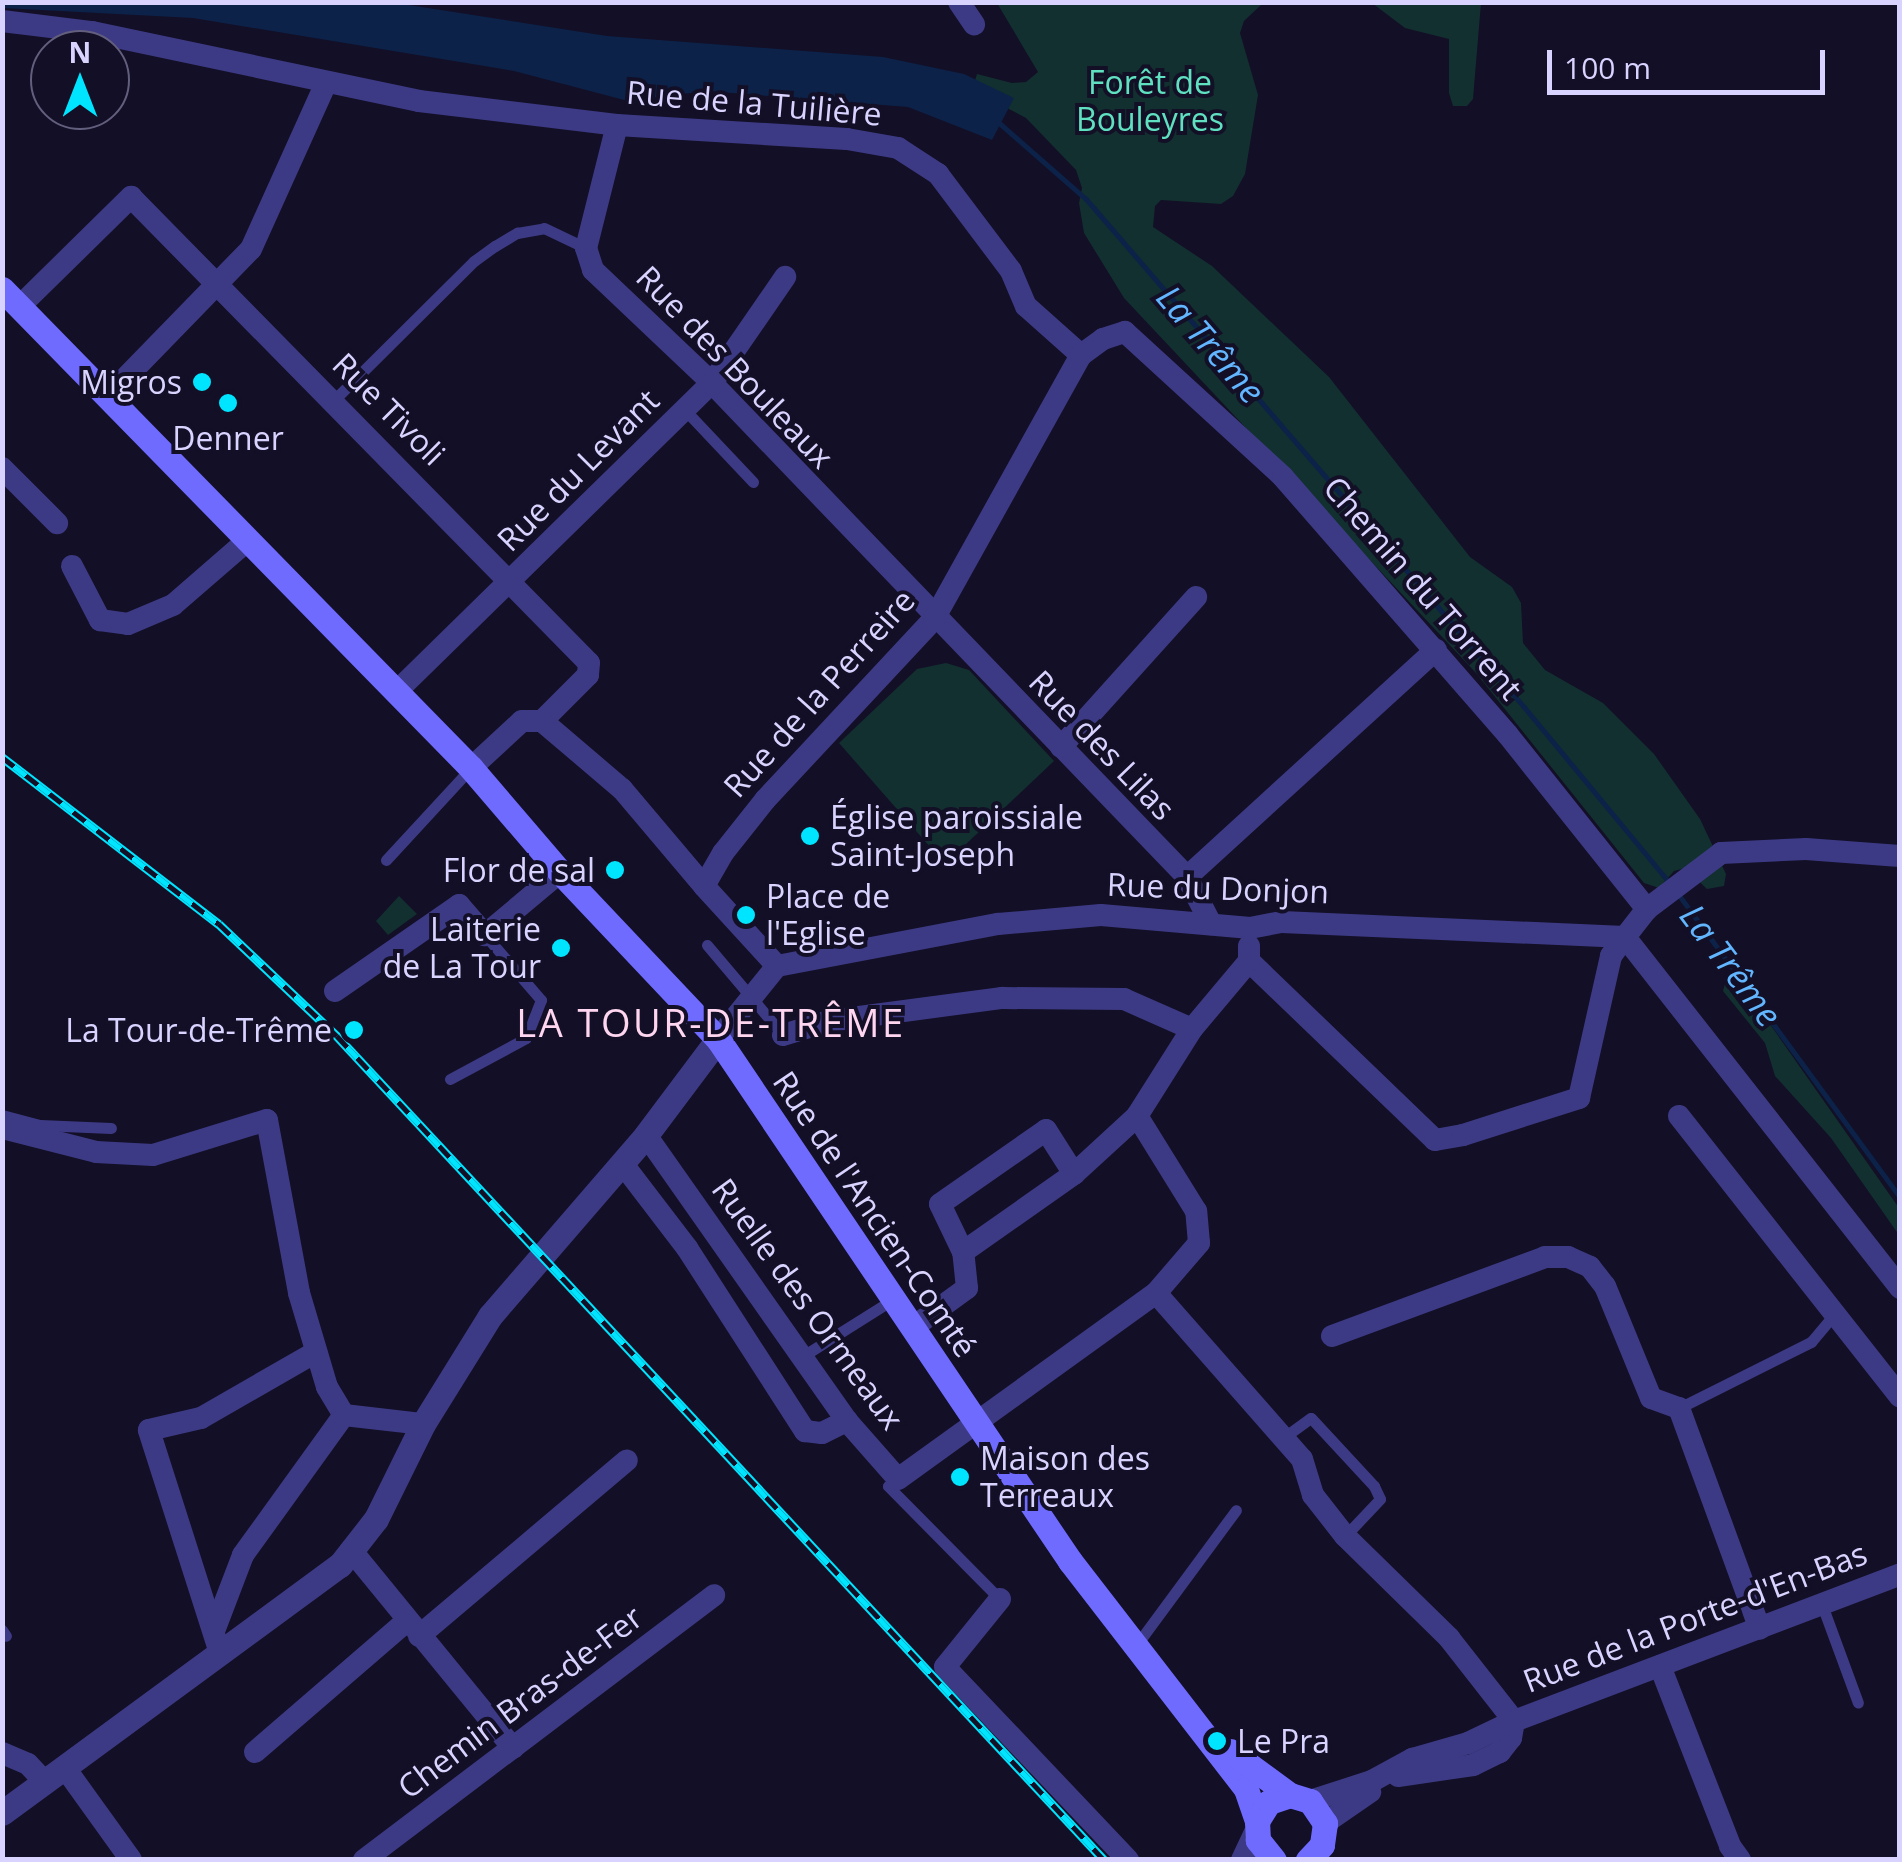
<!DOCTYPE html>
<meta charset="utf-8">
<style>
body{margin:0}
#map{position:relative;width:1902px;height:1862px;overflow:hidden;background:#130f26;font-family:"Open Sans",sans-serif}
div>[style]{position:absolute}
[style*='--x']{left:calc(var(--x)*1px);top:calc(var(--y)*1px);width:calc(var(--w)*1px);rotate:calc(var(--a)*1deg)}
.green>*{inset:0;background:#12302f}
.water>*{inset:0;background:#0c2248}
.stream>*{height:5px;margin:-2.5px;padding:0 2.5px;transform-origin:2.5px;border-radius:2.5px;background:#0c2248}
.service>*{height:11px;margin:-5.5px;padding:0 5.5px;transform-origin:5.5px;border-radius:5.5px;background:#3d3a85}
.minor>*{height:22px;margin:-11px;padding:0 11px;transform-origin:11px;border-radius:11px;background:#3d3a85}
.tertiary>*{height:25px;margin:-12.5px;padding:0 12.5px;transform-origin:12.5px;border-radius:12.5px;background:#3d3a85}
.secondary>*{height:25px;margin:-12.5px;padding:0 12.5px;transform-origin:12.5px;border-radius:12.5px;background:#6f6bff}
.rail>*{height:9px;margin-top:-4.5px;transform-origin:0;background:repeating-linear-gradient(90deg,#130f26 0 15px,#00e5ff 0 30px);box-sizing:border-box;border-block:2px solid #00e5ff}
.dots>*{width:28px;height:28px;translate:-50% -50%;box-sizing:border-box;border:5px solid #130f26;border-radius:50%}
span{translate:-50% -50%;white-space:nowrap;text-align:center;line-height:1.15;-webkit-text-stroke:8px #130f26;paint-order:stroke}
.park-label{font-size:32px;color:#5fe0c0}
.street-label{font-size:32px;color:#d9d4ff}
.poi-label{font-size:32px;color:#d9d4ff}
.right{translate:-100% -50%;text-align:right}
.left{translate:0 -50%;text-align:left}
.water-label{font-size:35px;color:#62b6ff;font-style:italic}
.quarter-label{font-size:38px;color:#ffd6f0;letter-spacing:2.5px}
.frame{position:absolute;inset:0;border:5px solid #d9d4ff;pointer-events:none}
.north{position:absolute;left:30px;top:30px;width:100px;height:100px;box-sizing:border-box;background:#130f26;border:2px solid #625e7d;border-radius:50%;rotate:0deg;font-size:28px;font-weight:700;line-height:40px;text-align:center;color:#d9d4ff}
.north::after{content:'';display:block;margin:auto;width:35px;height:45px;background:#00e5ff;clip-path:polygon(50% 0,100% 100%,50% 72%,0 100%)}
.scale{position:absolute;left:1547px;top:50px;width:278px;height:45px;box-sizing:border-box;border:5px solid #d9d4ff;border-top:0;padding-left:12px;font-size:30px;line-height:35px;white-space:nowrap;color:#d9d4ff;-webkit-text-stroke:8px #130f26;paint-order:stroke}
</style>
<div id="map">
<div class="green">
<i style="clip-path:polygon(997px 3px,1276px 3px,1261px 5px,1244px 21px,1240px 33px,1258px 95px,1245px 174px,1233px 196px,1221px 204px,1161px 200px,1155px 206px,1153px 227px,1212px 266px,1329px 377px,1470px 557px,1512px 587px,1521px 603px,1523px 643px,1545px 670px,1603px 703px,1654px 754px,1700px 819px,1726px 874px,1724px 886px,1707px 889px,1685px 868px,1674px 871px,1659px 888px,1644px 883px,1476px 673px,1124px 298px,1084px 233px,1079px 203px,1082px 188px,1076px 170px,1026px 118px,990px 99px,974px 84px,977px 74px,1012px 83px,1026px 82px,1038px 72px)"></i>
<i style="clip-path:polygon(1372px 3px,1481px 3px,1473px 99px,1467px 106px,1453px 106px,1449px 93px,1449px 39px,1405px 28px)"></i>
<i style="clip-path:polygon(946px 663px,969px 670px,1054px 761px,945px 864px,839px 743px,917px 669px)"></i>
<i style="clip-path:polygon(399px 896px,417px 914px,388px 935px,376px 921px)"></i>
<i style="clip-path:polygon(1726px 980px,1741px 983px,1899px 1208px,1899px 1235px,1831px 1138px,1775px 1076px,1765px 1043px,1723px 991px)"></i>
</div>
<div class="water">
<i style="clip-path:polygon(2px 3px,396px 3px,607px 36px,883px 57px,964px 74px,1014px 98px,992px 140px,908px 107px,706px 91px,628px 101px,514px 71px,193px 18px,3px 8px)"></i>
</div>
<div class="stream">
<i style="--x:998;--y:122;--w:117;--a:41.2"></i>
<i style="--x:1086;--y:199;--w:671;--a:49.23"></i>
<i style="--x:1524;--y:707;--w:231;--a:50.4"></i>
<i style="--x:1678;--y:894;--w:376;--a:53.8"></i>
</div>
<div class="service">
<i style="--x:334;--y:400;--w:197;--a:-44.8"></i>
<i style="--x:474;--y:261;--w:26;--a:-36"></i>
<i style="--x:495;--y:246;--w:26;--a:-31"></i>
<i style="--x:517;--y:233;--w:27;--a:-10"></i>
<i style="--x:544;--y:228;--w:47;--a:25.5"></i>
<i style="--x:685;--y:410;--w:99;--a:46.6"></i>
<i style="--x:386;--y:860;--w:125;--a:-47.3"></i>
<i style="--x:707;--y:945;--w:118;--a:49.8"></i>
<i style="--x:450;--y:1079;--w:86;--a:-28.3"></i>
<i style="--x:526;--y:1038;--w:41;--a:-68.5"></i>
<i style="--x:541;--y:1000;--w:86;--a:-130.7"></i>
<i style="--x:2;--y:1115;--w:39;--a:15"></i>
<i style="--x:40;--y:1125;--w:71;--a:2.4"></i>
<i style="--x:803;--y:1356;--w:105;--a:-32.2"></i>
<i style="--x:1679;--y:1408;--w:148;--a:-26.6"></i>
<i style="--x:1811;--y:1342;--w:34;--a:-50"></i>
<i style="--x:1283;--y:1438;--w:34;--a:-36"></i>
<i style="--x:1311;--y:1418;--w:93;--a:47.2"></i>
<i style="--x:1374;--y:1486;--w:14;--a:65"></i>
<i style="--x:1380;--y:1499;--w:51;--a:133.4"></i>
<i style="--x:898;--y:1479;--w:12;--a:145"></i>
<i style="--x:888;--y:1486;--w:159;--a:45.3"></i>
<i style="--x:1822;--y:1605;--w:104;--a:69.8"></i>
<i style="--x:2;--y:1630;--w:7;--a:56"></i>
<i style="--x:1135;--y:1647;--w:170;--a:-53.6"></i>
</div>
<div class="minor">
<i style="--x:959;--y:2;--w:27;--a:56"></i>
<i style="--x:2;--y:21;--w:91;--a:7"></i>
<i style="--x:92;--y:32;--w:334;--a:11.9"></i>
<i style="--x:419;--y:101;--w:199;--a:6.9"></i>
<i style="--x:617;--y:125;--w:230;--a:3.5"></i>
<i style="--x:847;--y:139;--w:52;--a:10"></i>
<i style="--x:898;--y:148;--w:48;--a:33"></i>
<i style="--x:938;--y:174;--w:121;--a:53"></i>
<i style="--x:1011;--y:271;--w:38;--a:67"></i>
<i style="--x:1026;--y:306;--w:74;--a:41.7"></i>
<i style="--x:617;--y:125;--w:127;--a:104.1"></i>
<i style="--x:586;--y:248;--w:23;--a:72"></i>
<i style="--x:593;--y:270;--w:164;--a:43.5"></i>
<i style="--x:712;--y:383;--w:685;--a:46.12"></i>
<i style="--x:1187;--y:877;--w:53;--a:62.9"></i>
<i style="--x:20;--y:306;--w:156;--a:-44.5"></i>
<i style="--x:131;--y:197;--w:653;--a:45.5"></i>
<i style="--x:589;--y:663;--w:12;--a:95"></i>
<i style="--x:588;--y:675;--w:65;--a:135"></i>
<i style="--x:107;--y:397;--w:206;--a:-45.8"></i>
<i style="--x:251;--y:249;--w:182;--a:-65.7"></i>
<i style="--x:2;--y:468;--w:78;--a:45"></i>
<i style="--x:72;--y:566;--w:61;--a:62.6"></i>
<i style="--x:100;--y:620;--w:28;--a:8"></i>
<i style="--x:128;--y:624;--w:49;--a:-22.9"></i>
<i style="--x:173;--y:605;--w:99;--a:-40.9"></i>
<i style="--x:396;--y:692;--w:442;--a:-44.4"></i>
<i style="--x:712;--y:383;--w:129;--a:-55.4"></i>
<i style="--x:542;--y:721;--w:105;--a:40.4"></i>
<i style="--x:622;--y:789;--w:127;--a:49.8"></i>
<i style="--x:1061;--y:747;--w:202;--a:-48"></i>
<i style="--x:471;--y:768;--w:69;--a:-42.7"></i>
<i style="--x:522;--y:721;--w:20;--a:0"></i>
<i style="--x:1187;--y:877;--w:337;--a:-42.4"></i>
<i style="--x:1249;--y:961;--w:258;--a:43.9"></i>
<i style="--x:1435;--y:1140;--w:28;--a:-10"></i>
<i style="--x:1463;--y:1135;--w:122;--a:-17.7"></i>
<i style="--x:1579;--y:1098;--w:146;--a:-77.3"></i>
<i style="--x:1611;--y:956;--w:24;--a:-54"></i>
<i style="--x:1625;--y:937;--w:446;--a:51.9"></i>
<i style="--x:777;--y:966;--w:225;--a:-10.8"></i>
<i style="--x:998;--y:924;--w:103;--a:-5"></i>
<i style="--x:1101;--y:915;--w:150;--a:5"></i>
<i style="--x:1250;--y:928;--w:33;--a:-11"></i>
<i style="--x:1282;--y:922;--w:343;--a:2.5"></i>
<i style="--x:1625;--y:937;--w:36;--a:-52"></i>
<i style="--x:1647;--y:909;--w:93;--a:-37.1"></i>
<i style="--x:1721;--y:853;--w:85;--a:-2.7"></i>
<i style="--x:1806;--y:849;--w:94;--a:4.3"></i>
<i style="--x:335;--y:991;--w:151;--a:-34.7"></i>
<i style="--x:459;--y:905;--w:40;--a:49"></i>
<i style="--x:485;--y:935;--w:98;--a:-40"></i>
<i style="--x:783;--y:1035;--w:48;--a:-16.9"></i>
<i style="--x:829;--y:1021;--w:175;--a:-7.6"></i>
<i style="--x:1002;--y:998;--w:122;--a:0.5"></i>
<i style="--x:1124;--y:999;--w:74;--a:23.8"></i>
<i style="--x:718;--y:1039;--w:94;--a:-51.1"></i>
<i style="--x:777;--y:966;--w:108;--a:-132.4"></i>
<i style="--x:704;--y:886;--w:38;--a:-60"></i>
<i style="--x:723;--y:853;--w:68;--a:-51.6"></i>
<i style="--x:765;--y:800;--w:248;--a:-47"></i>
<i style="--x:934;--y:619;--w:302;--a:-60.9"></i>
<i style="--x:1081;--y:355;--w:27;--a:-36"></i>
<i style="--x:1103;--y:339;--w:23;--a:-18"></i>
<i style="--x:1125;--y:332;--w:214;--a:42.5"></i>
<i style="--x:1283;--y:477;--w:342;--a:48.9"></i>
<i style="--x:1508;--y:735;--w:223;--a:51.4"></i>
<i style="--x:1679;--y:1116;--w:357;--a:51.8"></i>
<i style="--x:2;--y:1128;--w:97;--a:14.3"></i>
<i style="--x:96;--y:1152;--w:57;--a:3"></i>
<i style="--x:153;--y:1155;--w:119;--a:-17.1"></i>
<i style="--x:267;--y:1120;--w:176;--a:79.5"></i>
<i style="--x:299;--y:1293;--w:98;--a:73.4"></i>
<i style="--x:327;--y:1387;--w:33;--a:59"></i>
<i style="--x:344;--y:1415;--w:80;--a:6.5"></i>
<i style="--x:646;--y:1135;--w:350;--a:54.9"></i>
<i style="--x:847;--y:1421;--w:77;--a:48.7"></i>
<i style="--x:898;--y:1479;--w:318;--a:-35.8"></i>
<i style="--x:1156;--y:1293;--w:66;--a:-49.3"></i>
<i style="--x:1199;--y:1243;--w:32;--a:-95"></i>
<i style="--x:1196;--y:1211;--w:112;--a:-121.8"></i>
<i style="--x:622;--y:1163;--w:107;--a:52.6"></i>
<i style="--x:687;--y:1248;--w:218;--a:57.2"></i>
<i style="--x:805;--y:1431;--w:17;--a:7"></i>
<i style="--x:822;--y:1433;--w:28;--a:-26"></i>
<i style="--x:963;--y:1252;--w:53;--a:-115.6"></i>
<i style="--x:940;--y:1204;--w:129;--a:-34.9"></i>
<i style="--x:1046;--y:1130;--w:52;--a:57.5"></i>
<i style="--x:1156;--y:1293;--w:221;--a:48.7"></i>
<i style="--x:1302;--y:1459;--w:38;--a:73"></i>
<i style="--x:1313;--y:1495;--w:52;--a:52"></i>
<i style="--x:1345;--y:1536;--w:146;--a:44.4"></i>
<i style="--x:1449;--y:1638;--w:105;--a:51.9"></i>
<i style="--x:912;--y:1328;--w:68;--a:-36"></i>
<i style="--x:967;--y:1288;--w:36;--a:-96"></i>
<i style="--x:963;--y:1252;--w:136;--a:-35.1"></i>
<i style="--x:1074;--y:1174;--w:86;--a:-42.6"></i>
<i style="--x:1137;--y:1116;--w:103;--a:-57.7"></i>
<i style="--x:1192;--y:1029;--w:89;--a:-50"></i>
<i style="--x:1249;--y:961;--w:15;--a:-90"></i>
<i style="--x:1332;--y:1336;--w:227;--a:-20.3"></i>
<i style="--x:1545;--y:1257;--w:23;--a:0"></i>
<i style="--x:1568;--y:1257;--w:24;--a:24"></i>
<i style="--x:1590;--y:1267;--w:24;--a:52"></i>
<i style="--x:1605;--y:1286;--w:121;--a:67.7"></i>
<i style="--x:1651;--y:1398;--w:30;--a:20"></i>
<i style="--x:1679;--y:1408;--w:235;--a:69.9"></i>
<i style="--x:351;--y:1550;--w:256;--a:50.7"></i>
<i style="--x:1000;--y:1599;--w:87;--a:129"></i>
<i style="--x:945;--y:1667;--w:266;--a:46.5"></i>
<i style="--x:214;--y:1631;--w:81;--a:-69.1"></i>
<i style="--x:243;--y:1555;--w:173;--a:-54.2"></i>
<i style="--x:419;--y:1636;--w:272;--a:-40.2"></i>
<i style="--x:220;--y:1653;--w:234;--a:-107.7"></i>
<i style="--x:149;--y:1430;--w:53;--a:-13"></i>
<i style="--x:201;--y:1418;--w:133;--a:-29.9"></i>
<i style="--x:1660;--y:1666;--w:193;--a:68.7"></i>
<i style="--x:1730;--y:1846;--w:17;--a:54"></i>
<i style="--x:255;--y:1752;--w:201;--a:-40.8"></i>
<i style="--x:2;--y:1753;--w:28;--a:23"></i>
<i style="--x:28;--y:1764;--w:25;--a:47"></i>
<i style="--x:65;--y:1768;--w:113;--a:54.3"></i>
<i style="--x:1398;--y:1776;--w:76;--a:-8.3"></i>
<i style="--x:1473;--y:1765;--w:30;--a:-26"></i>
<i style="--x:1500;--y:1752;--w:18;--a:-52"></i>
<i style="--x:1511;--y:1738;--w:17;--a:-80"></i>
<i style="--x:1310;--y:1801;--w:65;--a:-17.9"></i>
<i style="--x:1372;--y:1781;--w:46;--a:-28.8"></i>
<i style="--x:1412;--y:1759;--w:58;--a:-15.9"></i>
<i style="--x:1468;--y:1743;--w:51;--a:-25.6"></i>
<i style="--x:1514;--y:1721;--w:413;--a:-20.8"></i>
<i style="--x:1325;--y:1823;--w:55;--a:-34.6"></i>
<i style="--x:364;--y:1860;--w:439;--a:-37.1"></i>
<i style="--x:1242;--y:1860;--w:33;--a:-65"></i>
</div>
<div class="tertiary">
<i style="--x:2;--y:1813;--w:419;--a:-36.3"></i>
<i style="--x:340;--y:1565;--w:58;--a:-52"></i>
<i style="--x:376;--y:1519;--w:106;--a:-63.7"></i>
<i style="--x:423;--y:1424;--w:127;--a:-58.2"></i>
<i style="--x:490;--y:1316;--w:239;--a:-49.2"></i>
<i style="--x:646;--y:1135;--w:120;--a:-53.1"></i>
</div>
<div class="secondary">
<i style="--x:2;--y:289;--w:670;--a:45.6"></i>
<i style="--x:471;--y:768;--w:137;--a:49.4"></i>
<i style="--x:560;--y:872;--w:230;--a:46.6"></i>
<i style="--x:718;--y:1039;--w:630;--a:56.01"></i>
<i style="--x:1070;--y:1561;--w:288;--a:52.3"></i>
<i style="--x:1246;--y:1789;--w:34;--a:71"></i>
<i style="--x:1230;--y:1751;--w:74;--a:36.3"></i>
<i style="--x:1274;--y:1860;--w:26;--a:-129"></i>
<i style="--x:1258;--y:1840;--w:19;--a:-93"></i>
<i style="--x:1257;--y:1821;--w:22;--a:-58"></i>
<i style="--x:1269;--y:1802;--w:22;--a:-18"></i>
<i style="--x:1290;--y:1795;--w:21;--a:17"></i>
<i style="--x:1310;--y:1801;--w:27;--a:56"></i>
<i style="--x:1325;--y:1823;--w:22;--a:98"></i>
<i style="--x:1322;--y:1845;--w:21;--a:133"></i>
</div>
<div class="rail">
<i style="--x:2;--y:757;--w:274;--a:37.6"></i>
<i style="--x:219;--y:924;--w:163;--a:43.5"></i>
<i style="--x:337;--y:1036;--w:1126;--a:47.05"></i>
</div>
<div class="dots">
<i style="left:202px;top:382px;background:#00e5ff"></i>
<i style="left:228px;top:403px;background:#00e5ff"></i>
<i style="left:810px;top:836px;background:#00e5ff"></i>
<i style="left:615px;top:870px;background:#00e5ff"></i>
<i style="left:746px;top:915px;background:#00e5ff"></i>
<i style="left:561px;top:948px;background:#00e5ff"></i>
<i style="left:354px;top:1030px;background:#00e5ff"></i>
<i style="left:960px;top:1477px;background:#00e5ff"></i>
<i style="left:1217px;top:1741px;background:#00e5ff"></i>
</div>
<div class="park-label">
<span style="left:1150px;top:101px">Forêt de<br>Bouleyres</span>
</div>
<div class="street-label">
<span style="left:754px;top:103px;rotate:5deg">Rue de la Tuilière</span>
<span style="left:735px;top:367px;rotate:46deg">Rue des Bouleaux</span>
<span style="left:389px;top:409px;rotate:45deg">Rue Tivoli</span>
<span style="left:578px;top:470px;rotate:-45deg">Rue du Levant</span>
<span style="left:1423px;top:588px;rotate:49deg">Chemin du Torrent</span>
<span style="left:819px;top:693px;rotate:-48deg">Rue de la Perreire</span>
<span style="left:1102px;top:745px;rotate:46deg">Rue des Lilas</span>
<span style="left:1218px;top:888px;rotate:2deg">Rue du Donjon</span>
<span style="left:875px;top:1214px;rotate:56deg">Rue de l'Ancien-Comté</span>
<span style="left:808px;top:1304px;rotate:54deg">Ruelle des Ormeaux</span>
<span style="left:1695px;top:1617px;rotate:-21deg">Rue de la Porte-d'En-Bas</span>
<span style="left:520px;top:1702px;rotate:-37deg">Chemin Bras-de-Fer</span>
</div>
<div class="poi-label">
<span class="right" style="left:182px;top:382px">Migros</span>
<span style="left:228px;top:438px">Denner</span>
<span class="left" style="left:830px;top:836px">Église paroissiale<br>Saint-Joseph</span>
<span class="right" style="left:595px;top:870px">Flor de sal</span>
<span class="left" style="left:766px;top:915px">Place de<br>l'Eglise</span>
<span class="right" style="left:541px;top:948px">Laiterie<br>de La Tour</span>
<span class="right" style="left:332px;top:1030px">La Tour-de-Trême</span>
<span class="left" style="left:980px;top:1477px">Maison des<br>Terreaux</span>
<span class="left" style="left:1237px;top:1741px">Le Pra</span>
</div>
<div class="water-label">
<span style="left:1211px;top:344px;rotate:49deg">La Trême</span>
<span style="left:1731px;top:965px;rotate:53deg">La Trême</span>
</div>
<div class="quarter-label">
<span style="left:711px;top:1023px">LA TOUR-DE-TRÊME</span>
</div>
<div class="frame"></div>
<div class="north">N</div>
<div class="scale">100 m</div>
</div>
